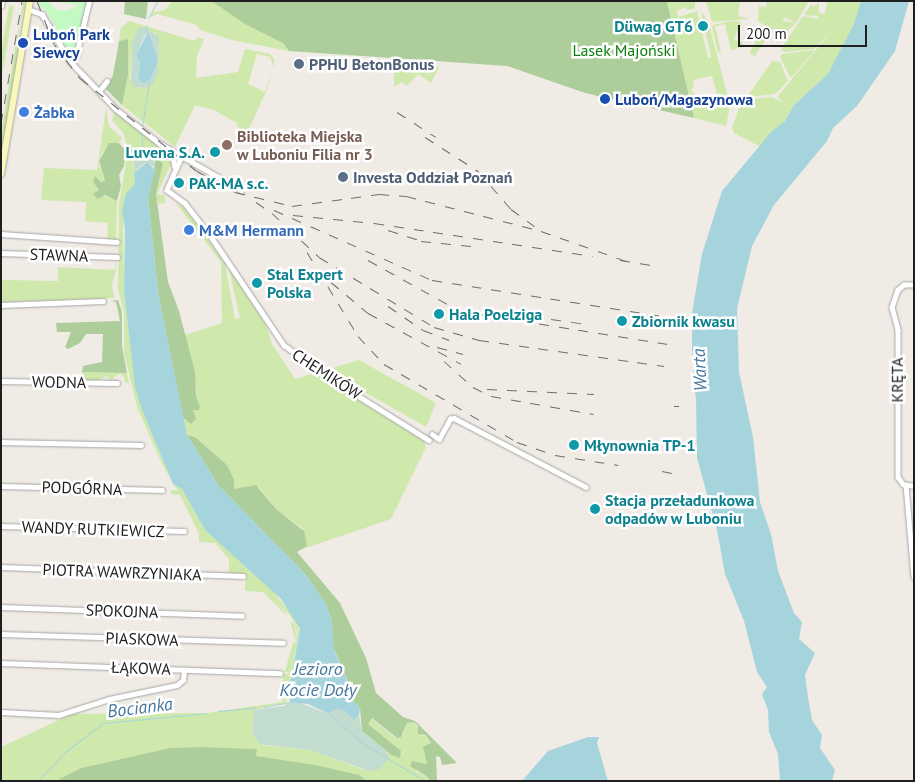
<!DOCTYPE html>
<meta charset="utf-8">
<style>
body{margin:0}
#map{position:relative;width:915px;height:782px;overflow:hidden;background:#f0ebe5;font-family:"PT Sans",sans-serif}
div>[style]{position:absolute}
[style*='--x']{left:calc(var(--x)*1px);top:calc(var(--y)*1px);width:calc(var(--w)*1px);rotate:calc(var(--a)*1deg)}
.grass>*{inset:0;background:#cee9ab}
.forest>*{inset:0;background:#adce9a}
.wetland>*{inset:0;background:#c2ddcf}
.park>*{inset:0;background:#c3f9c3}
.water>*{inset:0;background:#a6d4dd}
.stream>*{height:1px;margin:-0.5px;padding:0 0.5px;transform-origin:0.5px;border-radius:0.5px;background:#a6d4dd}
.roads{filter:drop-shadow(0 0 1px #a6a6a6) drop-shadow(0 0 1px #a6a6a6)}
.minor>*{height:4.5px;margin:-2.25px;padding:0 2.25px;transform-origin:2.25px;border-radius:2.25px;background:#fff}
.secondary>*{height:6px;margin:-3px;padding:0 3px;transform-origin:3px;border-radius:3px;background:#f9f8ba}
.rail>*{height:1px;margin-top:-0.5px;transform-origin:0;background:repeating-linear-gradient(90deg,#6d6d6d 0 10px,transparent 0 20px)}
.dots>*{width:14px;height:14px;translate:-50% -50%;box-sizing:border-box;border:2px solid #fff;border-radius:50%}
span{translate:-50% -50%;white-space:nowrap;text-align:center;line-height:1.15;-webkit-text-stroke:5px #fff;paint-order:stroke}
.culture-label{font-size:16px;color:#0d838f;font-weight:700}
.right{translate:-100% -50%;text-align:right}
.left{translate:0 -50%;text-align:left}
.transit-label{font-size:16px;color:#164399;font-weight:700}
.park-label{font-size:16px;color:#0c7d0e}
.service-label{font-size:16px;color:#4e5e75;font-weight:700}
.shop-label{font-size:16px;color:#366cbe;font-weight:700}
.education-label{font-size:16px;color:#785e54;font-weight:700}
.street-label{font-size:16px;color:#1f1f1f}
.water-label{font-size:18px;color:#46789e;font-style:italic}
.frame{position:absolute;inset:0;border:2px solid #1f1f1f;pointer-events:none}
.scale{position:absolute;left:738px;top:25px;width:129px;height:22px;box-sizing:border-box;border:2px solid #1f1f1f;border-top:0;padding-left:6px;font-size:15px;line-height:18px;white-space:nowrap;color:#1f1f1f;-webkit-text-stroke:4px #fff;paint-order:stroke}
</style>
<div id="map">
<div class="grass">
<i style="clip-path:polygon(23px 1px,26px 1px,19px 27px,18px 57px,1px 157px,1px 132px)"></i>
<i style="clip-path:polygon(172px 1px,214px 1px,283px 43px,289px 51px,232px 40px,200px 30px,197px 25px,157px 14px,149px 18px,153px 12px,165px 10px)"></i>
<i style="clip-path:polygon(667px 1px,695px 1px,695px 9px,687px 10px,686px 7px,677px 11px,678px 17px,697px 11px,708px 58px,711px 57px,701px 11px,708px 21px,728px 97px,717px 94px,712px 76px,693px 80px,694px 88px,691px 89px,697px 99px,707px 97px,728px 102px,730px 105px,726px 126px,694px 118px)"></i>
<i style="clip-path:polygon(706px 1px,740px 1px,738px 16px,749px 19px,712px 22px)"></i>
<i style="clip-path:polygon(767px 1px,809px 1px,796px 23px,784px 17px,783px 21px,796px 23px,786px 32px,786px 38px,758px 21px,759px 6px,766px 7px)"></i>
<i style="clip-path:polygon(827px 1px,861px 1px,855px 24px,828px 74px,794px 105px,785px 121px,759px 146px,734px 133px,732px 128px,742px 100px,773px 97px,782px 103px,778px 96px,830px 33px,814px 49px,785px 52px,781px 50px,783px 46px,803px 16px,818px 19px,818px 16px,804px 15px,811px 4px,814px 6px,819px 3px,819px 13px,825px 14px)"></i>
<i style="clip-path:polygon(9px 5px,14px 6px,1px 81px,1px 53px)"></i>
<i style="clip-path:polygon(evenodd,129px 21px,195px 41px,197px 37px,204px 39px,197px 56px,196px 78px,238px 72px,245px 49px,270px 54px,274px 59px,274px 68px,270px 57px,257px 54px,248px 84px,265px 92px,273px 71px,268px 87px,248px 131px,239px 132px,237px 123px,214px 110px,195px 105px,175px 147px,122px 105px,128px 75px,128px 39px,119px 41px,121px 28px,129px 21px,138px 28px,156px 33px,159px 42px,158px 73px,146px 88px,138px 88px,130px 80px,132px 45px,138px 28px)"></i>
<i style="clip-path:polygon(731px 21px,741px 22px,734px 40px,742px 42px,743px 47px,731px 50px,725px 24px,715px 26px,721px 52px,718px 53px,712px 27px,713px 25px)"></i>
<i style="clip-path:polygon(757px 26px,769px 35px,753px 58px,753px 54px,749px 53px,755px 43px)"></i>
<i style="clip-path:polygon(815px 50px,793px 76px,790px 77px,780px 57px,782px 54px)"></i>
<i style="clip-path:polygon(772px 61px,780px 62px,788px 81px,775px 94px,747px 97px)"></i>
<i style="clip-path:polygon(399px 65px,403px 65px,439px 67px,431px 83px,418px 74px,407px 86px,402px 82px,394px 87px,394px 71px)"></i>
<i style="clip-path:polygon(106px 108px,109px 126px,122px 138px,119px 143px,106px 147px,100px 156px,99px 165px,105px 180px,93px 182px,102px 195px,117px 201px,116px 240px,107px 239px,108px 223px,85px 221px,86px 202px,41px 200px,44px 168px,97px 170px)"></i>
<i style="clip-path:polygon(115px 110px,167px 151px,172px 162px,157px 194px,165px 195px,165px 203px,158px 204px,156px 194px,163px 163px,151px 152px,133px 162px,135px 184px,123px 204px,124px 290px,142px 410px,173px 484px,182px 489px,205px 530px,273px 591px,291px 614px,299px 630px,288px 702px,285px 695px,289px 679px,284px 696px,287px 703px,254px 710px,252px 733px,262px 745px,310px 750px,364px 770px,388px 753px,386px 750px,391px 755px,403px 753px,368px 724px,371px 718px,394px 737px,403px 735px,407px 723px,414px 722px,422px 736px,426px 735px,431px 743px,424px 752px,427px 764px,410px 763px,417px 772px,429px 778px,428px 781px,367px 781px,358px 775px,316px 765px,255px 756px,257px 749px,203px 747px,170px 748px,81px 768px,56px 781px,1px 781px,1px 747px,72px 714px,208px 713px,282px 702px,283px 674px,292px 673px,279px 671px,285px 671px,293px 643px,296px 643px,292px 672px,294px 662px,297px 631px,292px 618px,278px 603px,295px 626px,296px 643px,290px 619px,263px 592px,245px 591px,246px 574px,229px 573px,229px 559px,215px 543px,199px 542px,199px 534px,180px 495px,171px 494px,171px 490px,179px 491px,175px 487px,162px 464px,137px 407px,124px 352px,124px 312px,118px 289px,119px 204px,128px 151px,124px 134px,112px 120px)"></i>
<i style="clip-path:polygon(175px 202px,185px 209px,225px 263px,235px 319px,240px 318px,229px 269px,266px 325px,272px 344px,295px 379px,315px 373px,424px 441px,426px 447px,391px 519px,297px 551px,306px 541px,302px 528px,276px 509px,259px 487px,234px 489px,227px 465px,195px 437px,187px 435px,183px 418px,185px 421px,195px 416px,193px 410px,200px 409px,200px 406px,196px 396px,197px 390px,194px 386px,185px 335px,222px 323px,221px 262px)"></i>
<i style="clip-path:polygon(116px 258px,116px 270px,112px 285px,114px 298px,1px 302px,2px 280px,58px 281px,58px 267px,115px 270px)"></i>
<i style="clip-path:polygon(359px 360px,436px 403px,426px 427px,326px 370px)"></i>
<i style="clip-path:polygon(82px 372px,127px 373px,129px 383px,125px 383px,124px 377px,119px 374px,110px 380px,107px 376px,97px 381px,83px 380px)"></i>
</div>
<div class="forest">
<i style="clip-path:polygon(125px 1px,148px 1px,146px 19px,124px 14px)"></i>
<i style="clip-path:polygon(667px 1px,694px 118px,585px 93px,507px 66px,289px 51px,283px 43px,245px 24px,213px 2px)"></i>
<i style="clip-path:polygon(128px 39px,128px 75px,122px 105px,106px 89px,113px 75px,119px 41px)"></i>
<i style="clip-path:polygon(109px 143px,119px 143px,126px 151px,124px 166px,119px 175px,121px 186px,117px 201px,105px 195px,98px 199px,93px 194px,99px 190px,93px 182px,95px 176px,101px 182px,105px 180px,99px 161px)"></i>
<i style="clip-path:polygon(156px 158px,163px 163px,156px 194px,168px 282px,179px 311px,195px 372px,196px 396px,200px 406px,199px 410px,193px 410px,196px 419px,191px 424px,183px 418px,158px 293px,148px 198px)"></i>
<i style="clip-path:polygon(118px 300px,122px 312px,122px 346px,127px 373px,82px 372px,83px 366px,102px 362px,103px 334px,86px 334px,80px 343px,68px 349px,65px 347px,71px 332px,57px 332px,56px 323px,120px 321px,116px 302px,111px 301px)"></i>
<i style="clip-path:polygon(187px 435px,195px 437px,227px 465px,234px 480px,234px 489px,256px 485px,276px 509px,304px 531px,307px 546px,297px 552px,340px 603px,366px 658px,376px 693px,403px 717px,415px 721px,457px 763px,442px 765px,440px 757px,436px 756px,437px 781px,428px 781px,429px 778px,410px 766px,412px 761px,427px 764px,423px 747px,431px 743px,426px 735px,418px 734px,418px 726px,414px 722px,407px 723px,401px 737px,397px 738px,372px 718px,368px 724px,401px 751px,400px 758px,391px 755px,362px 731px,360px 708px,352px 700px,347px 679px,333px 647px,332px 622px,326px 604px,306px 575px,218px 485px)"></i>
<i style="clip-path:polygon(203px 747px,257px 749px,256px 756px,316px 765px,359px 775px,367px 781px,56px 781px,81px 768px,170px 748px)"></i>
</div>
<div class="wetland">
<i style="clip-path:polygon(evenodd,138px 28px,147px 28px,159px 37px,158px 73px,153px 84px,146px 88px,134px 87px,131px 83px,132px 44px,138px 28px,146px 33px,158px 59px,151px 79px,144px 84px,138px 79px,140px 63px,136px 55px,146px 33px)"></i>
<i style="clip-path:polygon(145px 151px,155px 156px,155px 170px,153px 166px,145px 162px,134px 173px,134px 159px)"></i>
<i style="clip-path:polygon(293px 700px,328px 714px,335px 709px,345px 711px,354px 720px,359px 715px,362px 731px,386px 750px,389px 759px,380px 769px,369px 771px,310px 750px,259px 744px,252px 733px,254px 710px,284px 706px)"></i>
</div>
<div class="park">
<i style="clip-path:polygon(37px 1px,47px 1px,58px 10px,65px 11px,80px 5px,50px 1px,87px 1px,74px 56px,70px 56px,46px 10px,38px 6px)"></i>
</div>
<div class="water">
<i style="clip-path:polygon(861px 1px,909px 1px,895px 51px,857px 106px,833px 128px,827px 141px,774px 205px,752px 246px,737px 309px,739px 372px,753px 437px,760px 502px,771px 534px,778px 571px,794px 613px,802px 622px,799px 639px,815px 653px,805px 675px,808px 697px,812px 720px,822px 735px,820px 748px,835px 770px,832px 781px,780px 781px,778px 754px,769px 732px,768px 710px,762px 694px,767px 687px,757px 672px,744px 621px,725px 574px,717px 530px,697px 458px,696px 398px,692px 375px,695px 368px,692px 351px,692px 313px,702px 254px,722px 191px,771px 132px,785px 121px,794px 105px,828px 74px,854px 24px)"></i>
<i style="clip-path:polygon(148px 32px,158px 60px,151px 79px,144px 84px,138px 79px,140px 63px,136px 55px)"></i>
<i style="clip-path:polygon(147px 162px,155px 170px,148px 198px,158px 293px,187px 435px,218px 485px,306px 575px,326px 604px,332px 622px,334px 650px,350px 687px,352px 700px,360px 708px,359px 715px,354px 720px,345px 711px,335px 709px,329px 714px,308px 704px,290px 702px,289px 690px,300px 629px,281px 599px,205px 530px,182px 489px,173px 484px,142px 410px,135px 387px,124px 290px,125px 230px,122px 210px,126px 194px,135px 184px,134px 173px)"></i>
<i style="clip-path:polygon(588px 737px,599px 737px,597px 743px,608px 781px,522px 781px,548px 751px)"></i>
</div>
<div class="stream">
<i style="--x:148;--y:18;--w:20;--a:-60"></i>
<i style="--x:146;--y:25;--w:8;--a:83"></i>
<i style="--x:142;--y:126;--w:45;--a:-81"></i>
<i style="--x:141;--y:130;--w:32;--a:85"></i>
<i style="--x:263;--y:707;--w:27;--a:-10"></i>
<i style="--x:218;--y:711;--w:38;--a:-5"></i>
<i style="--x:330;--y:714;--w:42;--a:42.1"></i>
<i style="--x:361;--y:742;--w:75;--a:31.4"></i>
<i style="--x:38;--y:781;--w:40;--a:-47"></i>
<i style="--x:65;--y:752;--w:48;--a:-37.3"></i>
<i style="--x:103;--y:723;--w:103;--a:-5.5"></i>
</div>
<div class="roads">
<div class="minor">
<i style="--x:1;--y:6;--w:5;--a:-79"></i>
<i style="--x:28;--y:9;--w:15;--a:20"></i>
<i style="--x:42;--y:14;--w:55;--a:59.2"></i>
<i style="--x:70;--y:61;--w:66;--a:46.2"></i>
<i style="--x:116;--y:109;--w:55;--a:38.3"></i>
<i style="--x:159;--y:143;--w:95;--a:29.8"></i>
<i style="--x:70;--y:61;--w:8;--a:-40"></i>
<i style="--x:76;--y:56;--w:57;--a:-76.7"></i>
<i style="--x:100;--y:90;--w:11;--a:-52"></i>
<i style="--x:168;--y:150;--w:8;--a:50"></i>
<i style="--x:173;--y:156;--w:11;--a:80"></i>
<i style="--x:182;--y:156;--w:37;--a:114"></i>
<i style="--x:167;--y:190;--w:22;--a:36"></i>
<i style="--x:185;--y:203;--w:44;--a:52.4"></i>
<i style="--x:212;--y:238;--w:129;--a:56.1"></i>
<i style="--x:284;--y:345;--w:54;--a:36"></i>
<i style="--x:328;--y:377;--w:119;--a:32"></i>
<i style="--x:1;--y:234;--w:116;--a:3.9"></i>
<i style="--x:1;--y:253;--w:116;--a:2"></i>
<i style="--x:914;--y:285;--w:10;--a:180"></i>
<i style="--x:904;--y:285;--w:8;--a:140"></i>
<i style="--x:898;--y:290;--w:18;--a:109"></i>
<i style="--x:892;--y:307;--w:24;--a:75"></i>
<i style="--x:898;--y:330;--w:147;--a:90"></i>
<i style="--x:898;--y:477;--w:9;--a:54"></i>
<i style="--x:903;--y:484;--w:11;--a:10"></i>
<i style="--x:1;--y:305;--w:102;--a:-2.2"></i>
<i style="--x:1;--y:381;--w:116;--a:1"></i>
<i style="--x:432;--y:434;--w:9;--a:36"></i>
<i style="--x:439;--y:439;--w:23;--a:-61"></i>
<i style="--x:450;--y:419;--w:4;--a:-14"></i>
<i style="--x:454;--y:418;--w:149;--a:27.6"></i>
<i style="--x:1;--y:442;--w:140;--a:1.2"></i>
<i style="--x:906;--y:485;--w:92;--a:85"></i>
<i style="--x:1;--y:486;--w:161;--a:1.4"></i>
<i style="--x:1;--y:526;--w:183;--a:1.6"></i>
<i style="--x:1;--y:567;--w:242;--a:2.1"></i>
<i style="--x:1;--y:607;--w:241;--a:2.1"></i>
<i style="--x:1;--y:634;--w:282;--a:1.8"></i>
<i style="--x:1;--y:663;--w:279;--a:2.1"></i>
<i style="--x:1;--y:712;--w:58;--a:3"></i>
<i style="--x:59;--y:715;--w:52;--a:-17.7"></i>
<i style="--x:109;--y:699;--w:69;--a:-11.6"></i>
<i style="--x:177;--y:685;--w:8;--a:-40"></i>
<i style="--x:183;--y:680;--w:10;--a:-84"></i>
</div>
<div class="secondary">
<i style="--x:1;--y:174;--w:175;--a:-80.5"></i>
</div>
</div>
<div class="rail">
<i style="--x:37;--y:1;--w:46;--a:68.4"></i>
<i style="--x:54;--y:44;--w:43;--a:52.6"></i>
<i style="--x:80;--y:78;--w:149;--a:38.5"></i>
<i style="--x:197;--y:171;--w:43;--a:28.9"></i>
<i style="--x:235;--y:192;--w:59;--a:13.8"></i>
<i style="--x:292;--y:206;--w:88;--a:-7.9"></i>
<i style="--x:379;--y:194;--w:27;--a:4"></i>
<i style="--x:406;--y:196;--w:139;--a:14.5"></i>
<i style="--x:541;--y:231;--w:90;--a:19.4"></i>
<i style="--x:397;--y:112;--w:46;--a:32.7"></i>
<i style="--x:1;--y:123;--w:124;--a:-80.2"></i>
<i style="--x:425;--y:137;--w:63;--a:32.7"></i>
<i style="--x:478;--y:171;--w:50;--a:49"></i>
<i style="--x:511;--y:209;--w:29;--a:36"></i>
<i style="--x:256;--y:202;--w:19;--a:35"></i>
<i style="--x:272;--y:213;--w:64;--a:43.1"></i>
<i style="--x:319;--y:257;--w:135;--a:31.3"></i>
<i style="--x:434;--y:327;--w:47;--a:16.1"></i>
<i style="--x:479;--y:340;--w:187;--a:8"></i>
<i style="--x:274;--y:210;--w:173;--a:23.9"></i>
<i style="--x:432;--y:280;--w:257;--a:8.9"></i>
<i style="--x:293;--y:215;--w:81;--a:5.6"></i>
<i style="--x:374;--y:223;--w:221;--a:8.6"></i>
<i style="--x:388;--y:230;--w:35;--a:18"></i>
<i style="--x:421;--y:241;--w:60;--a:5.7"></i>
<i style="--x:307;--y:252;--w:98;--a:58.7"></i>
<i style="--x:358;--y:336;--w:38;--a:47"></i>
<i style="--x:384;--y:364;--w:154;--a:30.4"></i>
<i style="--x:517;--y:442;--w:40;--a:18.9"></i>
<i style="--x:555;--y:455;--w:64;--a:9"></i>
<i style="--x:368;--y:260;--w:105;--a:29"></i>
<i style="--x:460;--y:311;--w:212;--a:9"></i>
<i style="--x:620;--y:260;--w:33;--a:9"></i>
<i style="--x:331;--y:282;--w:48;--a:40"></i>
<i style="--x:368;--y:313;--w:106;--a:28.7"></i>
<i style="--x:388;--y:306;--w:42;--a:34.4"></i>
<i style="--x:423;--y:330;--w:28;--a:21"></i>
<i style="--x:551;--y:319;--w:35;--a:8"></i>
<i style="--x:437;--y:347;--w:27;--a:15"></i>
<i style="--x:444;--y:361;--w:39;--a:42"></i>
<i style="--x:473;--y:387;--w:20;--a:27"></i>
<i style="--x:491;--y:396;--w:104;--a:10"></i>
<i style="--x:487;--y:389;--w:107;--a:2.7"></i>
<i style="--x:674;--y:406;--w:5;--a:0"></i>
<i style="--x:662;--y:471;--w:10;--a:11"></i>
</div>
<div class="dots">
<i style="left:703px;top:26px;background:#0f9aa8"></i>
<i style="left:23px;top:43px;background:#1a4fb4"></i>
<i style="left:299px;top:64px;background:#5c6f8a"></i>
<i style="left:605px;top:99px;background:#1a4fb4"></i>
<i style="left:24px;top:112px;background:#3f7fe0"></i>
<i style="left:227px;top:145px;background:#8d6e63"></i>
<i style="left:215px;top:152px;background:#0f9aa8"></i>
<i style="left:343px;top:177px;background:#5c6f8a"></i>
<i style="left:179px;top:183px;background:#0f9aa8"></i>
<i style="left:189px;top:230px;background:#3f7fe0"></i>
<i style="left:257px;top:283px;background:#0f9aa8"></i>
<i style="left:439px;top:314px;background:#0f9aa8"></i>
<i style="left:622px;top:321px;background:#0f9aa8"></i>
<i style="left:574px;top:445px;background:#0f9aa8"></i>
<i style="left:595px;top:509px;background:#0f9aa8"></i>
</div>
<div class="culture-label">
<span class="right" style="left:693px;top:26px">Düwag GT6</span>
<span class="right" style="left:205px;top:152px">Luvena S.A.</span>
<span class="left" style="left:189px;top:183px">PAK-MA s.c.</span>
<span class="left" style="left:267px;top:283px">Stal Expert<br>Polska</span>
<span class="left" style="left:449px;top:314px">Hala Poelziga</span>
<span class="left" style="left:632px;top:321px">Zbiornik kwasu</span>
<span class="left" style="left:584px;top:445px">Młynownia TP-1</span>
<span class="left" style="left:605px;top:509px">Stacja przeładunkowa<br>odpadów w Luboniu</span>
</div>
<div class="transit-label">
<span class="left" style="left:33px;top:43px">Luboń Park<br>Siewcy</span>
<span class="left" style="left:615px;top:99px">Luboń/Magazynowa</span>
</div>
<div class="park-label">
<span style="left:624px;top:50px">Lasek Majoński</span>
</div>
<div class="service-label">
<span class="left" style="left:309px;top:64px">PPHU BetonBonus</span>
<span class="left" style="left:353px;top:177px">Investa Oddział Poznań</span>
</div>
<div class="shop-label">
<span class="left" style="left:34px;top:112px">Żabka</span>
<span class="left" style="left:199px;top:230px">M&amp;M Hermann</span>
</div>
<div class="education-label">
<span class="left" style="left:237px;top:145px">Biblioteka Miejska<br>w Luboniu Filia nr 3</span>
</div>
<div class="street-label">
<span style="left:59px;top:255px;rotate:2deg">STAWNA</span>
<span style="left:327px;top:374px;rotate:33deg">CHEMIKÓW</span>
<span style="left:897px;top:380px;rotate:-90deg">KRĘTA</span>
<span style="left:59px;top:382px;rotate:1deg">WODNA</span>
<span style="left:82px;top:488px;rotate:2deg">PODGÓRNA</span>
<span style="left:93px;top:529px;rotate:2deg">WANDY RUTKIEWICZ</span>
<span style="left:122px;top:572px;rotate:2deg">PIOTRA WAWRZYNIAKA</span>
<span style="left:122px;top:611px;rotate:2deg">SPOKOJNA</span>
<span style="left:142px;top:639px;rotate:2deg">PIASKOWA</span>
<span style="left:141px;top:668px;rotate:2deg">ŁĄKOWA</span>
</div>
<div class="water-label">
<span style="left:700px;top:370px;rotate:-93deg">Warta</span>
<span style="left:318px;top:680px">Jezioro<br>Kocie Doły</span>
<span style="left:140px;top:708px;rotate:-7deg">Bocianka</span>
</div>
<div class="frame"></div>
<div class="scale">200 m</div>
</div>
